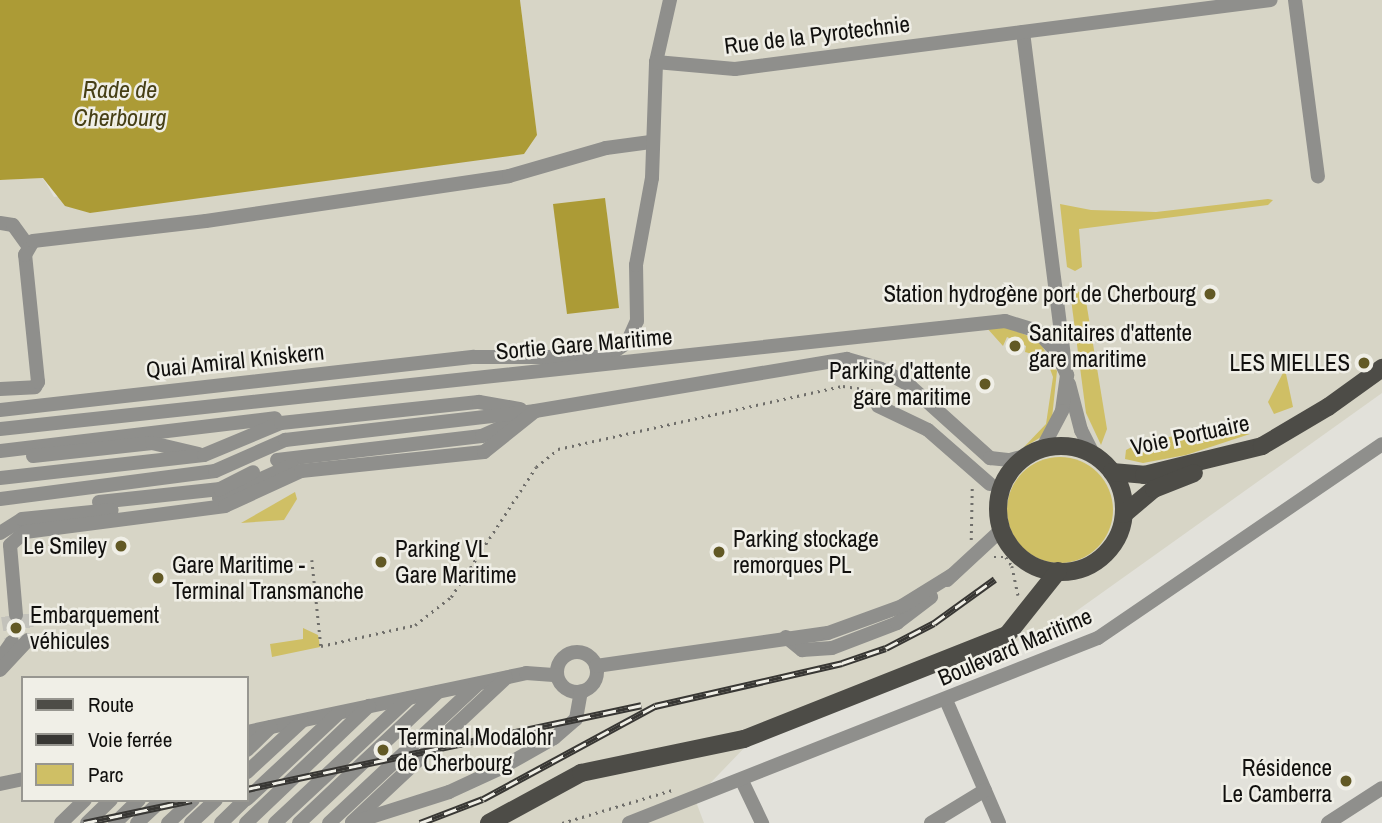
<!DOCTYPE html>
<meta charset="utf-8">
<style>
body{margin:0}
#map{position:relative;width:1382px;height:823px;overflow:hidden;background:#e2e1da;font-family:"Archivo Narrow",sans-serif}
div>[style]{position:absolute}
[style*='--x']{left:calc(var(--x)*1px);top:calc(var(--y)*1px);width:calc(var(--w)*1px);rotate:calc(var(--a)*1deg)}
.built>*{inset:0;background:#d7d5c6}
.green>*{inset:0;background:#cfbf65}
.round{border-radius:50%}
.water>*{inset:0;background:#ac9b36}
.minor-tunnel>*{height:14px;margin-top:-7px;transform-origin:0;background:repeating-linear-gradient(90deg,#c3c2bb 0 14px,transparent 0 21px)}
.path>*{height:2.5px;margin-top:-1.25px;transform-origin:0;background:repeating-linear-gradient(90deg,#6f6e6a 0 2px,transparent 0 7px)}
.minor>*{height:14px;margin:-7px;padding:0 7px;transform-origin:7px;border-radius:7px;background:#8f8f8c}
.minor>.ring{margin:-7px;padding:0;box-sizing:content-box;background:none;border:14px solid #8f8f8c;border-radius:50%}
.major>*{height:18px;margin:-9px;padding:0 9px;transform-origin:9px;border-radius:9px;background:#4d4c47}
.major>.ring{margin:-9px;padding:0;box-sizing:content-box;background:none;border:18px solid #4d4c47;border-radius:50%}
.rail>*{height:7px;margin-top:-3.5px;transform-origin:0;background:repeating-linear-gradient(90deg,#f0efe7 0 13px,#383734 0 26px);box-sizing:border-box;border-block:2px solid #383734}
.dots>*{width:19px;height:19px;translate:-50% -50%;box-sizing:border-box;border:4px solid #f0efe7;border-radius:50%}
span{translate:-50% -50%;white-space:nowrap;text-align:center;line-height:1.15;-webkit-text-stroke:5px #f0efe7;paint-order:stroke}
.street-label{font-size:23px;color:#11100e}
.poi-label{font-size:23px;color:#11100e}
.right{translate:-100% -50%;text-align:right}
.left{translate:0 -50%;text-align:left}
.water-label{font-size:24px;color:#463f15;font-style:italic}
.legend{position:absolute;left:21px;top:676px;width:228px;height:126px;box-sizing:border-box;background:#f0efe7;border:2px solid #979690;margin:0;padding:9px 12px;list-style:none;font-size:21px;color:#11100e}
.legend li{display:flex;align-items:center;gap:14px;height:35px}
.legend b{width:35px;border:2px solid #979690}
</style>
<div id="map">
<div class="built">
<i style="clip-path:polygon(evenodd,520px 0,1382px 0,1382px 393px,1054px 627px,747px 745px,695px 799px,704px 823px,0 823px,0 180px,43px 178px,54px 197px,537px 135px,520px 0,23px 678px,247px 678px,247px 800px,23px 800px,23px 678px)"></i>
</div>
<div class="green">
<i style="clip-path:polygon(1268px 199px,1273px 200px,1268px 205px,1079px 229px,1082px 267px,1075px 271px,1067px 267px,1060px 204px,1091px 210px,1156px 212px)"></i>
<i style="clip-path:polygon(1077px 291px,1085px 295px,1107px 429px,1101px 445px,1086px 413px,1071px 299px)"></i>
<i style="clip-path:polygon(1006px 326px,1039px 341px,1057px 371px,1052px 418px,1041px 437px,1023px 448px,1046px 424px,1053px 377px,1046px 358px,1025px 352px,1026px 346px,1007px 337px,1003px 346px,986px 327px)"></i>
<i style="clip-path:polygon(1285px 369px,1293px 407px,1274px 414px,1268px 402px)"></i>
<i style="clip-path:polygon(1199px 433px,1250px 434px,1186px 455px,1143px 463px,1125px 459px,1126px 450px,1145px 440px)"></i>
<i class="round" style="left:1007px;top:457px;width:106px;height:106px"></i>
<i style="clip-path:polygon(295px 492px,297px 499px,284px 520px,241px 523px)"></i>
<i style="clip-path:polygon(303px 628px,318px 635px,320px 647px,272px 657px,270px 644px,303px 639px)"></i>
</div>
<div class="water">
<i style="clip-path:polygon(0 0,520px 0,537px 135px,524px 154px,90px 213px,65px 206px,43px 178px,0 180px)"></i>
<i style="clip-path:polygon(605px 198px,619px 308px,567px 314px,553px 204px)"></i>
</div>
<div class="minor-tunnel">
<i style="--x:25;--y:614;--w:26;--a:83"></i>
<i style="--x:8;--y:616;--w:26;--a:81"></i>
</div>
<div class="path">
<i style="--x:971;--y:540;--w:53;--a:-88.9"></i>
<i style="--x:994;--y:557;--w:12;--a:0"></i>
<i style="--x:1006;--y:557;--w:11;--a:56"></i>
<i style="--x:1012;--y:566;--w:30;--a:78"></i>
<i style="--x:312;--y:560;--w:86;--a:84"></i>
<i style="--x:321;--y:646;--w:96;--a:-12.6"></i>
<i style="--x:415;--y:625;--w:46;--a:-37.9"></i>
<i style="--x:451;--y:597;--w:155;--a:-56.8"></i>
<i style="--x:536;--y:467;--w:28;--a:-39"></i>
<i style="--x:558;--y:449;--w:292;--a:-12.5"></i>
<i style="--x:843;--y:386;--w:35;--a:8"></i>
<i style="--x:562;--y:823;--w:115;--a:-16.7"></i>
</div>
<div class="minor">
<i style="--x:1295;--y:0;--w:178;--a:82.6"></i>
<i style="--x:1023;--y:32;--w:335;--a:82.8"></i>
<i style="--x:656;--y:62;--w:64;--a:-77.3"></i>
<i style="--x:0;--y:223;--w:13;--a:9"></i>
<i style="--x:13;--y:225;--w:26;--a:54"></i>
<i style="--x:1069;--y:384;--w:48;--a:75.4"></i>
<i style="--x:1081;--y:430;--w:29;--a:63"></i>
<i style="--x:0;--y:389;--w:35;--a:-3"></i>
<i style="--x:35;--y:387;--w:6;--a:-59"></i>
<i style="--x:38;--y:382;--w:128;--a:-95.8"></i>
<i style="--x:25;--y:255;--w:16;--a:-60"></i>
<i style="--x:33;--y:241;--w:174;--a:-6.6"></i>
<i style="--x:206;--y:221;--w:306;--a:-8.4"></i>
<i style="--x:509;--y:176;--w:101;--a:-16.1"></i>
<i style="--x:606;--y:148;--w:45;--a:-7.6"></i>
<i style="--x:878;--y:406;--w:55;--a:25.6"></i>
<i style="--x:928;--y:430;--w:82;--a:41.1"></i>
<i style="--x:0;--y:410;--w:477;--a:-6.4"></i>
<i style="--x:474;--y:357;--w:132;--a:0"></i>
<i style="--x:606;--y:357;--w:25;--a:-34"></i>
<i style="--x:627;--y:343;--w:24;--a:-66"></i>
<i style="--x:637;--y:321;--w:56;--a:-91"></i>
<i style="--x:636;--y:265;--w:88;--a:-79.6"></i>
<i style="--x:652;--y:178;--w:116;--a:-88"></i>
<i style="--x:656;--y:62;--w:79;--a:5.1"></i>
<i style="--x:735;--y:69;--w:540;--a:-7.34"></i>
<i style="--x:0;--y:429;--w:1011;--a:-6.13"></i>
<i style="--x:1005;--y:321;--w:34;--a:17"></i>
<i style="--x:1037;--y:331;--w:26;--a:47"></i>
<i style="--x:1055;--y:350;--w:28;--a:64"></i>
<i style="--x:1067;--y:375;--w:36;--a:98"></i>
<i style="--x:1062;--y:411;--w:43;--a:117.8"></i>
<i style="--x:0;--y:451;--w:277;--a:-6.8"></i>
<i style="--x:33;--y:456;--w:120;--a:-6.2"></i>
<i style="--x:152;--y:443;--w:48;--a:13.2"></i>
<i style="--x:277;--y:460;--w:206;--a:-6.7"></i>
<i style="--x:482;--y:436;--w:36;--a:-24"></i>
<i style="--x:0;--y:478;--w:205;--a:-6.4"></i>
<i style="--x:204;--y:455;--w:83;--a:-22.6"></i>
<i style="--x:281;--y:423;--w:199;--a:-6.1"></i>
<i style="--x:479;--y:402;--w:42;--a:9.7"></i>
<i style="--x:219;--y:498;--w:80;--a:-24.3"></i>
<i style="--x:0;--y:499;--w:217;--a:-7.4"></i>
<i style="--x:215;--y:471;--w:77;--a:-23.9"></i>
<i style="--x:285;--y:440;--w:252;--a:-6.6"></i>
<i style="--x:535;--y:411;--w:316;--a:-9.5"></i>
<i style="--x:847;--y:359;--w:35;--a:16"></i>
<i style="--x:881;--y:369;--w:34;--a:30"></i>
<i style="--x:910;--y:386;--w:108;--a:42"></i>
<i style="--x:990;--y:458;--w:20;--a:6"></i>
<i style="--x:1010;--y:460;--w:20;--a:-15"></i>
<i style="--x:99;--y:502;--w:122;--a:-6.1"></i>
<i style="--x:220;--y:489;--w:37;--a:-27"></i>
<i style="--x:0;--y:533;--w:26;--a:-32"></i>
<i style="--x:22;--y:519;--w:90;--a:-5.7"></i>
<i style="--x:947;--y:580;--w:75;--a:-42.8"></i>
<i style="--x:16;--y:615;--w:70;--a:-94.9"></i>
<i style="--x:10;--y:545;--w:20;--a:-41"></i>
<i style="--x:25;--y:532;--w:202;--a:-7.4"></i>
<i style="--x:225;--y:506;--w:84;--a:-24.7"></i>
<i style="--x:301;--y:471;--w:184;--a:-5.9"></i>
<i style="--x:484;--y:452;--w:64;--a:-38.7"></i>
<i style="--x:786;--y:637;--w:21;--a:39"></i>
<i style="--x:802;--y:650;--w:30;--a:-4"></i>
<i style="--x:832;--y:648;--w:70;--a:-21"></i>
<i style="--x:897;--y:623;--w:43;--a:-37.4"></i>
<i class="ring" style="left:557px;top:652px;width:26px;height:26px"></i>
<i style="--x:0;--y:659;--w:21;--a:-55"></i>
<i style="--x:596;--y:666;--w:234;--a:-8.1"></i>
<i style="--x:828;--y:633;--w:79;--a:-20"></i>
<i style="--x:902;--y:606;--w:59;--a:-31.8"></i>
<i style="--x:0;--y:670;--w:41;--a:-47"></i>
<i style="--x:946;--y:700;--w:134;--a:66.7"></i>
<i style="--x:247;--y:732;--w:285;--a:-11.9"></i>
<i style="--x:526;--y:673;--w:31;--a:4"></i>
<i style="--x:247;--y:750;--w:33;--a:-44"></i>
<i style="--x:247;--y:772;--w:75;--a:-42.8"></i>
<i style="--x:742;--y:781;--w:47;--a:64.5"></i>
<i style="--x:0;--y:784;--w:24;--a:-12"></i>
<i style="--x:247;--y:799;--w:126;--a:-43.1"></i>
<i style="--x:352;--y:822;--w:211;--a:-43.1"></i>
<i style="--x:61;--y:823;--w:33;--a:-44"></i>
<i style="--x:87;--y:823;--w:33;--a:-44"></i>
<i style="--x:115;--y:823;--w:33;--a:-44"></i>
<i style="--x:137;--y:823;--w:34;--a:-43"></i>
<i style="--x:168;--y:823;--w:34;--a:-43"></i>
<i style="--x:191;--y:823;--w:34;--a:-43"></i>
<i style="--x:221;--y:823;--w:33;--a:-44"></i>
<i style="--x:246;--y:823;--w:170;--a:-43.6"></i>
<i style="--x:275;--y:823;--w:183;--a:-43"></i>
<i style="--x:299;--y:823;--w:191;--a:-43.3"></i>
<i style="--x:329;--y:823;--w:204;--a:-43"></i>
<i style="--x:352;--y:823;--w:102;--a:-17.7"></i>
<i style="--x:449;--y:792;--w:57;--a:-24.8"></i>
<i style="--x:501;--y:768;--w:61;--a:-29.5"></i>
<i style="--x:554;--y:738;--w:29;--a:-41"></i>
<i style="--x:576;--y:719;--w:28;--a:-80"></i>
<i style="--x:629;--y:823;--w:504;--a:-21.53"></i>
<i style="--x:1098;--y:638;--w:344;--a:-34.3"></i>
<i style="--x:931;--y:823;--w:63;--a:-31.4"></i>
<i style="--x:1328;--y:823;--w:64;--a:-32.9"></i>
</div>
<div class="major">
<i class="ring" style="left:998px;top:446px;width:108px;height:108px"></i>
<i style="--x:1112;--y:472;--w:32;--a:5"></i>
<i style="--x:1144;--y:475;--w:122;--a:-13.8"></i>
<i style="--x:1262;--y:446;--w:77;--a:-30.6"></i>
<i style="--x:1328;--y:407;--w:67;--a:-35.8"></i>
<i style="--x:1124;--y:514;--w:39;--a:-40"></i>
<i style="--x:1154;--y:489;--w:43;--a:-21.8"></i>
<i style="--x:489;--y:823;--w:105;--a:-28.5"></i>
<i style="--x:581;--y:773;--w:167;--a:-11.8"></i>
<i style="--x:744;--y:739;--w:283;--a:-21.6"></i>
<i style="--x:1007;--y:635;--w:82;--a:-51.4"></i>
</div>
<div class="rail">
<i style="--x:247;--y:789;--w:403;--a:-12"></i>
<i style="--x:84;--y:823;--w:110;--a:-12"></i>
<i style="--x:420;--y:823;--w:67;--a:-20.9"></i>
<i style="--x:483;--y:799;--w:196;--a:-28.4"></i>
<i style="--x:655;--y:706;--w:192;--a:-12.9"></i>
<i style="--x:842;--y:663;--w:46;--a:-18.8"></i>
<i style="--x:886;--y:648;--w:54;--a:-27.5"></i>
<i style="--x:934;--y:623;--w:75;--a:-35.8"></i>
</div>
<div class="dots">
<i style="left:1210px;top:294px;background:#625925"></i>
<i style="left:1015px;top:346px;background:#625925"></i>
<i style="left:1364px;top:363px;background:#625925"></i>
<i style="left:985px;top:384px;background:#625925"></i>
<i style="left:121px;top:546px;background:#625925"></i>
<i style="left:719px;top:552px;background:#625925"></i>
<i style="left:381px;top:562px;background:#625925"></i>
<i style="left:158px;top:578px;background:#625925"></i>
<i style="left:16px;top:628px;background:#625925"></i>
<i style="left:383px;top:750px;background:#625925"></i>
<i style="left:1346px;top:781px;background:#625925"></i>
</div>
<div class="street-label">
<span style="left:817px;top:35px;rotate:-7deg">Rue de la Pyrotechnie</span>
<span style="left:584px;top:344px;rotate:-5deg">Sortie Gare Maritime</span>
<span style="left:235px;top:361px;rotate:-6deg">Quai Amiral Kniskern</span>
<span style="left:1190px;top:435px;rotate:-12deg">Voie Portuaire</span>
<span style="left:1015px;top:647px;rotate:-23deg">Boulevard Maritime</span>
</div>
<div class="poi-label">
<span class="right" style="left:1196px;top:294px">Station hydrogène port de Cherbourg</span>
<span class="left" style="left:1029px;top:346px">Sanitaires d'attente<br>gare maritime</span>
<span class="right" style="left:1350px;top:363px">LES MIELLES</span>
<span class="right" style="left:971px;top:384px">Parking d'attente<br>gare maritime</span>
<span class="left" style="left:733px;top:552px">Parking stockage<br>remorques PL</span>
<span class="right" style="left:107px;top:546px">Le Smiley</span>
<span class="left" style="left:395px;top:562px">Parking VL<br>Gare Maritime</span>
<span class="left" style="left:172px;top:578px">Gare Maritime -<br>Terminal Transmanche</span>
<span class="left" style="left:30px;top:628px">Embarquement<br>véhicules</span>
<span class="left" style="left:397px;top:750px">Terminal Modalohr<br>de Cherbourg</span>
<span class="right" style="left:1332px;top:781px">Résidence<br>Le Camberra</span>
</div>
<div class="water-label">
<span style="left:120px;top:104px">Rade de<br>Cherbourg</span>
</div>
<ul class="legend">
<li><b style="height:9px;background:#4d4c47"></b>Route</li>
<li><b style="height:9px;background:#383734"></b>Voie ferrée</li>
<li><b style="height:19px;background:#cfbf65"></b>Parc</li>
</ul>
</div>
